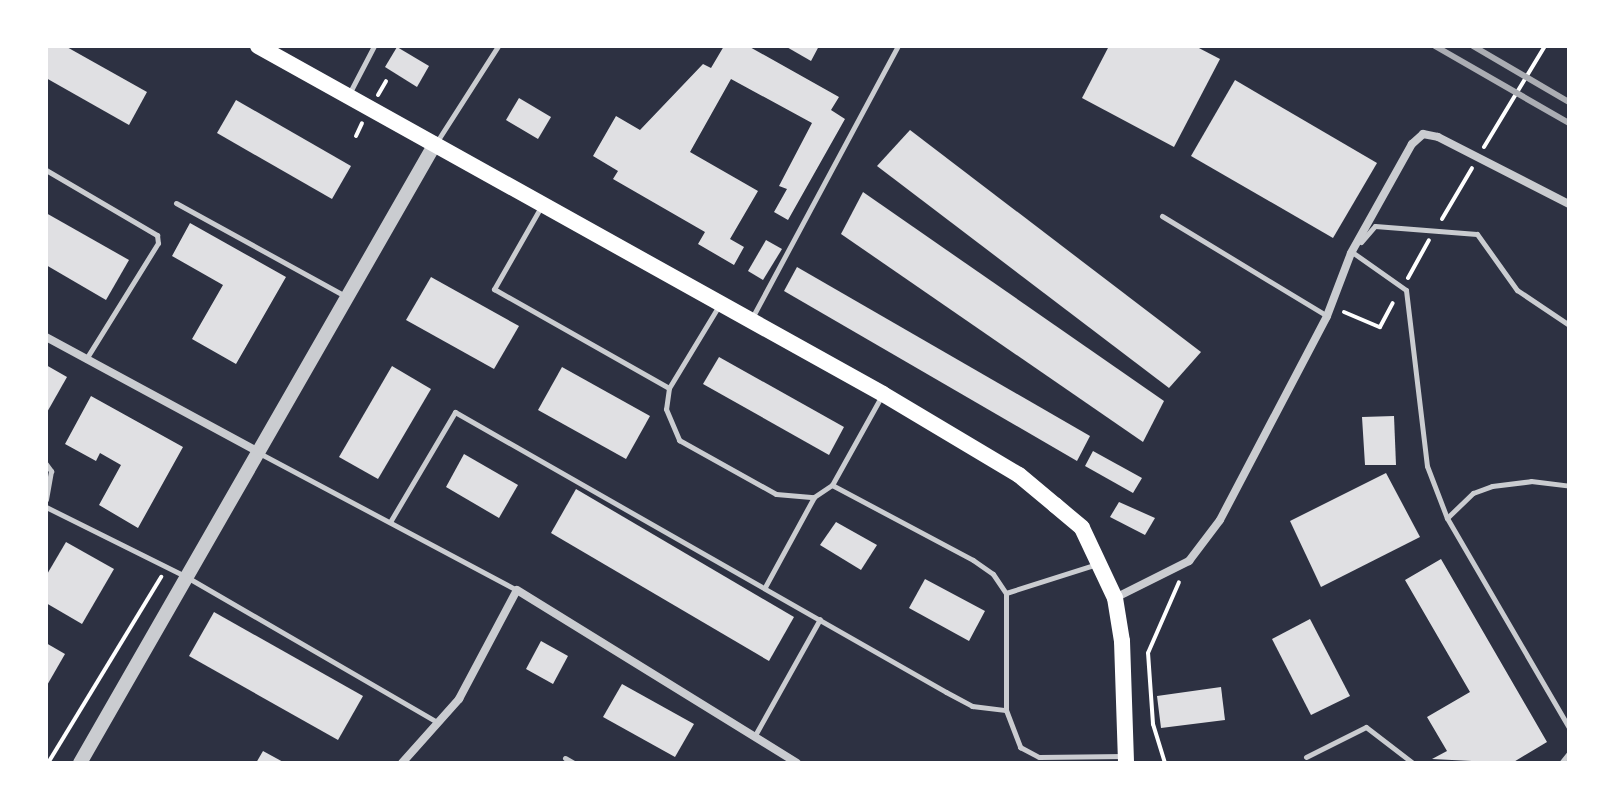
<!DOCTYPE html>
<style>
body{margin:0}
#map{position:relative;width:1615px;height:809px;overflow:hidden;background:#2d3142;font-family:Lora,serif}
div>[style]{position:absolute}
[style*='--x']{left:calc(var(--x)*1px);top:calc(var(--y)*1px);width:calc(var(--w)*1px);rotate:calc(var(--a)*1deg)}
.building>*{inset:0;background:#e0e0e3}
.path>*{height:4px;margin:-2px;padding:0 2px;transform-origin:2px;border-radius:2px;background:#fff}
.service>*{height:5px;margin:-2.5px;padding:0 2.5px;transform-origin:2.5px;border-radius:2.5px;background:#caccd0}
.minor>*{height:8px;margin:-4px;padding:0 4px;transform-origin:4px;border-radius:4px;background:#caccd0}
.tertiary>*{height:14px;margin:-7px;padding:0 7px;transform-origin:7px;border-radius:7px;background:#caccd0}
.secondary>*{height:16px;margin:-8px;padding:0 8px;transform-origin:8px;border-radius:8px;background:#fff}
.rail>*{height:6px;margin:-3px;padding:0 3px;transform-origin:3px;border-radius:3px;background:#abadb3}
span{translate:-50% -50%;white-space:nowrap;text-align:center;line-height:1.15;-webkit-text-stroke:8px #fff;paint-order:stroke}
.frame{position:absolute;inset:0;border:48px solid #fff;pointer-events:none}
</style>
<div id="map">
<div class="building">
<i style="clip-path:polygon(46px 46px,65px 46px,147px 92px,129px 125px,46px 78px)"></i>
<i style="clip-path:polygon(724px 46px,748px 46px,839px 97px,831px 110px,845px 119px,788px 220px,774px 212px,787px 189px,779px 186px,812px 123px,731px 79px,690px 152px,758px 191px,730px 239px,744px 247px,734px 265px,698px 244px,705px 232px,613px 179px,618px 171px,593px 156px,616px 116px,640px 130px,703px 64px,711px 68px)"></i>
<i style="clip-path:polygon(785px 46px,819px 46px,811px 61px)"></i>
<i style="clip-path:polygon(1109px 46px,1195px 46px,1220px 59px,1174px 147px,1082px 98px)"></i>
<i style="clip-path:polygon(397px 47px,429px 66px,417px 87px,385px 67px)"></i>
<i style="clip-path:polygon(1235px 80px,1377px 163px,1333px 238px,1191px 156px)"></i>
<i style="clip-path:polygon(519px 98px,551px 117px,538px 139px,506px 120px)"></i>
<i style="clip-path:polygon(236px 100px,351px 166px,332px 199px,217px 133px)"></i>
<i style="clip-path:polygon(910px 130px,1201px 352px,1169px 388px,877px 166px)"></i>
<i style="clip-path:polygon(863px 192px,1164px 401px,1143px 442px,841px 234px)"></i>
<i style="clip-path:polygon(46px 213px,129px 260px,106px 300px,46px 265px)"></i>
<i style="clip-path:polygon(190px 223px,286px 277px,236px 364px,192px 339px,223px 285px,172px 256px)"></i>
<i style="clip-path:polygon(766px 240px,782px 249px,763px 280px,748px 271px)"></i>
<i style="clip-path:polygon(797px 267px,1090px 436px,1077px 461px,784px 291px)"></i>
<i style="clip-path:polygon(431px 277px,519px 326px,494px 369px,406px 320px)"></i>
<i style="clip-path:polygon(719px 357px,844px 427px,829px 455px,703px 384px)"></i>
<i style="clip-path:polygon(46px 365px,67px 377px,46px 414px)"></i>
<i style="clip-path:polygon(392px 366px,431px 389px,378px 479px,339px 457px)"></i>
<i style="clip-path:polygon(562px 367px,650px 416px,626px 459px,538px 410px)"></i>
<i style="clip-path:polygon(91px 396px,183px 447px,138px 528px,99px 505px,121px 465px,100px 453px,96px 461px,65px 444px)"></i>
<i style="clip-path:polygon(1394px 416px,1396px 465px,1365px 465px,1362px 417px)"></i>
<i style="clip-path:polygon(1093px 451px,1142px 478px,1133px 493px,1085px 466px)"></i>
<i style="clip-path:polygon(464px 454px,518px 485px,499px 518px,446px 487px)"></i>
<i style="clip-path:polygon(1386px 473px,1420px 537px,1321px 587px,1290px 521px)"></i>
<i style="clip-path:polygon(576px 489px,794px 617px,769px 661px,551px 533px)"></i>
<i style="clip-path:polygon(1119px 502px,1155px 518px,1145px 535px,1110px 517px)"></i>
<i style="clip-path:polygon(836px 522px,877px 545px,861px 570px,820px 545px)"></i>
<i style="clip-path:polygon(66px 542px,114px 569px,82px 624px,46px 603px,46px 576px)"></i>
<i style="clip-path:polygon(1441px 559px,1547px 742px,1512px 763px,1432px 759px,1447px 751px,1427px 717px,1470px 692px,1405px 580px)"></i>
<i style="clip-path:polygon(925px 579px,985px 611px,969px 641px,909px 608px)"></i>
<i style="clip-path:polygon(214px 612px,363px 696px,338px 740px,189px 656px)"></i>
<i style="clip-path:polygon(1310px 619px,1350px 696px,1311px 715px,1272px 639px)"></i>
<i style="clip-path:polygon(541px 641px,568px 656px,553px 684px,526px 669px)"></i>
<i style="clip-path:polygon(46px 643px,65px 654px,46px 687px)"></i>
<i style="clip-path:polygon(622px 684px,694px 724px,675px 757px,603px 717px)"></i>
<i style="clip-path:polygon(1221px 687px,1225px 720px,1161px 728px,1157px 696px)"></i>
<i style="clip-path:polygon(263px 751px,285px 763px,256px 763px)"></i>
</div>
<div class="path">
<i style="--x:378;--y:95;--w:16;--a:-60"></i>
<i style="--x:356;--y:136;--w:14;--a:-65"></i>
<i style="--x:1484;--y:147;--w:118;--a:-58.9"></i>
<i style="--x:1442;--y:219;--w:59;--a:-59.5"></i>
<i style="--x:1408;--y:278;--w:43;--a:-61.1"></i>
<i style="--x:1344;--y:312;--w:39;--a:23"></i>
<i style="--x:1380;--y:327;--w:27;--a:-62"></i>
<i style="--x:48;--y:763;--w:218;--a:-58.7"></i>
<i style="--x:1165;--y:763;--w:41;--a:-107.1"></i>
<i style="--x:1153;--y:724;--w:71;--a:-94"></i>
<i style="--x:1148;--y:653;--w:77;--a:-66.4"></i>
</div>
<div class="service">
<i style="--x:349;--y:94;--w:54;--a:-62.5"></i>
<i style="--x:436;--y:143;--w:115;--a:-57.4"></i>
<i style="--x:46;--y:170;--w:129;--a:30.4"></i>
<i style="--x:157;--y:235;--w:8;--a:83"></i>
<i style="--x:158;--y:243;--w:137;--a:121.8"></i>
<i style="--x:176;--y:203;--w:193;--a:28.8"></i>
<i style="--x:542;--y:205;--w:97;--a:119.7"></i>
<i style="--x:494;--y:289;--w:201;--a:29.5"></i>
<i style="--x:669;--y:388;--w:21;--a:98"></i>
<i style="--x:666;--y:409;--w:34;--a:67"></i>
<i style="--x:679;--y:440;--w:111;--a:29.1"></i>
<i style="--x:776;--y:494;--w:38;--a:5"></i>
<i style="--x:814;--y:497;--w:22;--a:-34"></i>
<i style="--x:832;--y:485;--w:160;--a:28"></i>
<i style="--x:973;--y:560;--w:24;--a:35"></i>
<i style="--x:993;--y:574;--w:23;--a:56"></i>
<i style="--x:1006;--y:593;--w:96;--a:-17.7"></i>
<i style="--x:1162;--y:216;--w:193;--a:31.2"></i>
<i style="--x:1361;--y:242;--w:21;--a:-49"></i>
<i style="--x:1375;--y:226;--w:102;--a:4.5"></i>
<i style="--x:1477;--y:234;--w:69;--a:54.5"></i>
<i style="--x:1517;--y:290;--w:63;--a:33.9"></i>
<i style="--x:1352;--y:252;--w:66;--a:35.1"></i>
<i style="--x:1406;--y:290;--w:177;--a:83.2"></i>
<i style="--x:1427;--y:466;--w:56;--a:69"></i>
<i style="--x:1447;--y:518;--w:243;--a:59.8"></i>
<i style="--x:753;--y:316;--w:306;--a:-61.8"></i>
<i style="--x:669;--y:388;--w:95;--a:-58.8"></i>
<i style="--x:261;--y:454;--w:290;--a:28"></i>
<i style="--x:46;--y:464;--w:9;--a:54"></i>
<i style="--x:51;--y:471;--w:29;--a:100"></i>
<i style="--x:832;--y:485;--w:103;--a:-60.9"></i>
<i style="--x:46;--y:507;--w:155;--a:26.4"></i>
<i style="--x:185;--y:576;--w:291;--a:30.1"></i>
<i style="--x:1447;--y:518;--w:36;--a:-44"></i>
<i style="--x:1473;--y:493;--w:20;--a:-20"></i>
<i style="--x:1492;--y:486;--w:39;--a:-7"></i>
<i style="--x:1531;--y:481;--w:38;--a:7"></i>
<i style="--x:390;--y:522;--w:128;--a:-59.4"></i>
<i style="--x:455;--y:412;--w:565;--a:29.69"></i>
<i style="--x:946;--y:692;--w:30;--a:28"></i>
<i style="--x:972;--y:706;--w:34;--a:7"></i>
<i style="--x:1006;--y:710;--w:40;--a:69"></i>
<i style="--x:1020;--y:747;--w:21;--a:28"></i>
<i style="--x:1039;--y:757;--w:85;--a:-0.7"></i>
<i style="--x:765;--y:587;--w:102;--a:-61.4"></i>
<i style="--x:1006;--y:593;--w:117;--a:90"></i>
<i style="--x:754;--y:737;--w:135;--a:-60.8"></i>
<i style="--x:1306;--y:757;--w:67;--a:-26.6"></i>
<i style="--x:1366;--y:727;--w:59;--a:37.5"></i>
<i style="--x:565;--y:758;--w:10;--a:29"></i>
<i style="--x:1561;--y:763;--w:13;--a:-51"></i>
</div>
<div class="minor">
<i style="--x:46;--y:337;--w:240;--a:28.4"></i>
<i style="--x:1115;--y:598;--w:83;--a:-26.6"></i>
<i style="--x:1189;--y:561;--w:51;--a:-52.9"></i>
<i style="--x:1220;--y:520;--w:230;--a:-62.3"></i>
<i style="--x:1327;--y:316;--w:67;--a:-69.1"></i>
<i style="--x:1351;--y:253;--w:125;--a:-60.8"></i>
<i style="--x:1412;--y:144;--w:15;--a:-42"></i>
<i style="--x:1423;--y:134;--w:15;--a:11"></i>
<i style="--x:1438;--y:137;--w:147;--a:27.1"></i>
<i style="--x:402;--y:763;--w:86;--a:-48.3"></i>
<i style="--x:459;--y:699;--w:123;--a:-62"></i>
<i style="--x:517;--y:590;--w:329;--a:31.7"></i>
</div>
<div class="tertiary">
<i style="--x:80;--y:763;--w:714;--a:-60.17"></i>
</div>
<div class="secondary">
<i style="--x:258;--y:46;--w:715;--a:29.11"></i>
<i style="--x:883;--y:394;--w:158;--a:30.8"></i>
<i style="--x:1019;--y:475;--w:47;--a:39.8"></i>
<i style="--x:1055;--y:505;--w:35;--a:40"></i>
<i style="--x:1082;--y:528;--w:77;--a:64.8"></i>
<i style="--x:1115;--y:598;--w:44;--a:80.8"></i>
<i style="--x:1122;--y:641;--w:122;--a:88.1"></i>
</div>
<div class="rail">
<i style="--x:1435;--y:46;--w:155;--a:29.9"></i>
<i style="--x:1473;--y:46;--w:111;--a:30.3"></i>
</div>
<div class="frame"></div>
</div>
